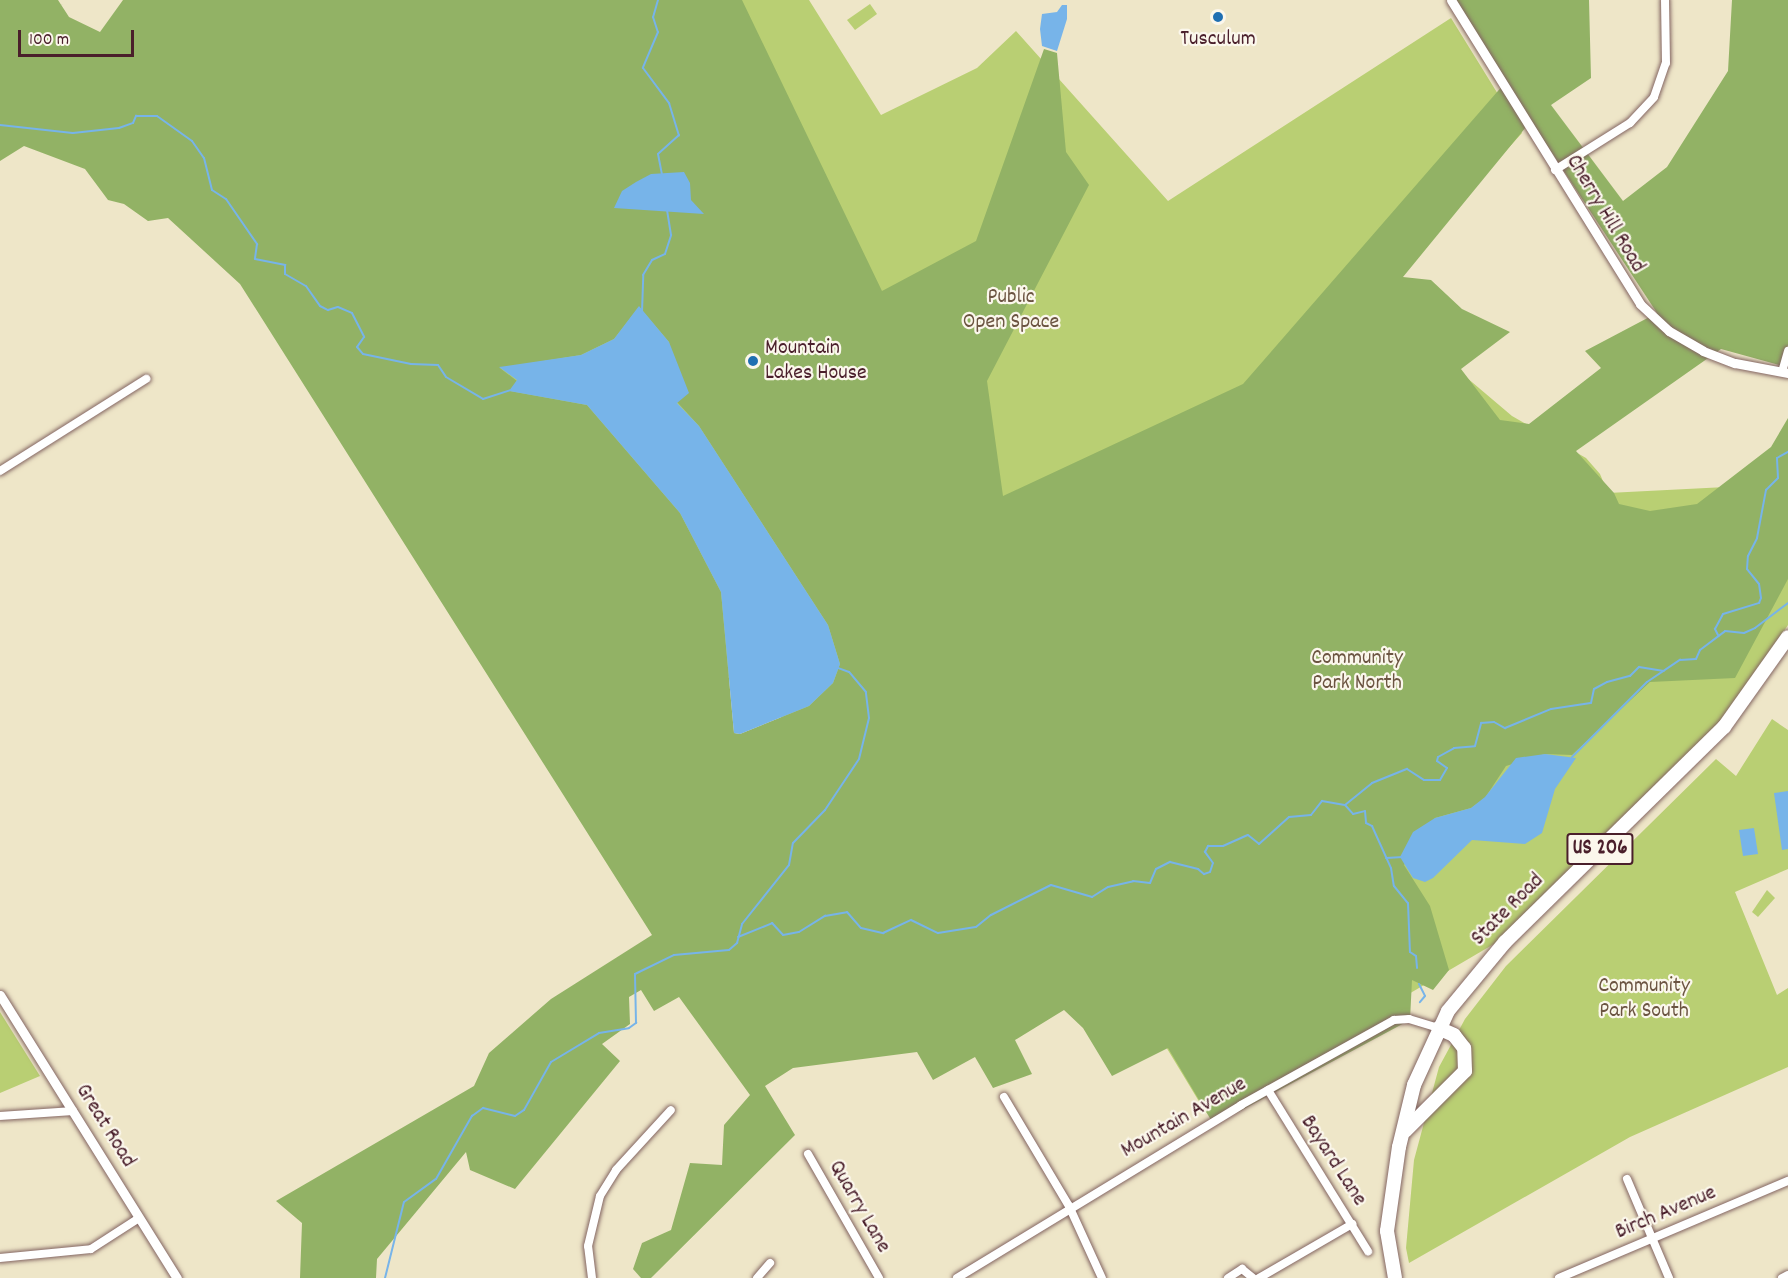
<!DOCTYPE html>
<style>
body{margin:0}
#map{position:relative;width:1788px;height:1278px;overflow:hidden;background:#eee6c8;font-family:Dekko,sans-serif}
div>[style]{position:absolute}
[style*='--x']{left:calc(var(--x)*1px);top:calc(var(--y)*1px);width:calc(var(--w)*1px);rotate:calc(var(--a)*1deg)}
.green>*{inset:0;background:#b9cf73}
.forest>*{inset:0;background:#92b265}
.water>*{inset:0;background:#77b4e9}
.stream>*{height:2px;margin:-1px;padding:0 1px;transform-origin:1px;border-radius:1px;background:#77b4e9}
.roads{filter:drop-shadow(0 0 2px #836562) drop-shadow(0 0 2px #836562)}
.minor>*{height:8px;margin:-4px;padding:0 4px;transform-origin:4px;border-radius:4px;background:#fff}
.tertiary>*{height:9px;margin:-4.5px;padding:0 4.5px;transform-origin:4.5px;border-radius:4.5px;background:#fff}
.trunk>*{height:14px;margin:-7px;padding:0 7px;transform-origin:7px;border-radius:7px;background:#fff}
.dots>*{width:16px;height:16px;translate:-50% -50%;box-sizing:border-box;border:3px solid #fbf7ec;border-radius:50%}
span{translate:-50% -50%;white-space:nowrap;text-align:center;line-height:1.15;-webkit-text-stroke:4.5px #fbf7ec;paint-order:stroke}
.shield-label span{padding:2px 4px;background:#fbf7ec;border:2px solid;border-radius:4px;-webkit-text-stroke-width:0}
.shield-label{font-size:21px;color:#4a1f2b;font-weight:700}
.poi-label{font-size:22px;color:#4a1f2b}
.left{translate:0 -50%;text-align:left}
.street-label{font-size:22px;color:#4a1f2b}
.park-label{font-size:22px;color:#6b5441}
.scale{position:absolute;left:18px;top:30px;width:116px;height:27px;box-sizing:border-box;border:3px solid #4a1f2b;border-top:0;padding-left:8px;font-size:18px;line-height:21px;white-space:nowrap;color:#4a1f2b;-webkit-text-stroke:4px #fbf7ec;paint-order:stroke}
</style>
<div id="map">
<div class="green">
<i style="clip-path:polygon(597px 0,809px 0,881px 115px,977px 68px,1016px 31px,1168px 201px,1451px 18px,1522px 133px,1389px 280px,1427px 344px,1512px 416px,1586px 458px,1600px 474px,1608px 493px,1786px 484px,1788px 458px,1788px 625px,1732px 708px,1700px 743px,1499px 941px,1206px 1113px,1134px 994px,263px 312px)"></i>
<i style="clip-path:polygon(870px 4px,877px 14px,855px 30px,847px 20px)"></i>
<i style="clip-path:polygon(1772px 719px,1788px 730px,1788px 869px,1735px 892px,1777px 995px,1788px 988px,1788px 1067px,1630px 1137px,1409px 1263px,1406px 1248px,1414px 1160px,1439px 1067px,1465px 1019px,1506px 966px,1716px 759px,1736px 776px)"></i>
<i style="clip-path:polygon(1767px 890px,1775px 898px,1758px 917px,1752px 912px)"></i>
<i style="clip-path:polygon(0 1012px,40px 1076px,0 1093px)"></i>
</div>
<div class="forest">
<i style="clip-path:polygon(evenodd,0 0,58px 0,69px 17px,100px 32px,123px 0,742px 0,882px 291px,976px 241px,1044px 49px,1057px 53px,1066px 152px,1089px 185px,987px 381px,1003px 496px,1243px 384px,1504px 84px,1452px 0,1589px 0,1591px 78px,1551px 105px,1623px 201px,1667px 167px,1728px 71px,1732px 0,1788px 0,1788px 345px,1783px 366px,1721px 349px,1576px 451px,1614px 493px,1619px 504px,1650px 511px,1697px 504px,1771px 447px,1788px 418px,1788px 579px,1735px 678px,1650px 682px,1572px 755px,1545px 754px,1506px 766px,1485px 798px,1471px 808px,1435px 818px,1404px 865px,1430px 906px,1449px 970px,1433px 990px,1412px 980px,1410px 1020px,1214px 1125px,1168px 1048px,1112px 1076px,1083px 1028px,1064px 1010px,1015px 1040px,1032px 1074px,993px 1088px,975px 1057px,933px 1080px,917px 1052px,793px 1068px,765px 1086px,795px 1135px,651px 1278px,641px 1278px,633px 1269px,642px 1243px,671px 1230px,690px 1163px,722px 1165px,724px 1125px,750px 1095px,679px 997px,654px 1011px,641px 990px,629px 997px,630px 1024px,602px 1044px,620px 1061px,515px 1189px,470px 1170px,466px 1152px,377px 1259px,376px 1278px,300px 1278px,302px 1223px,276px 1201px,474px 1086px,489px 1053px,551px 999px,652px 935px,240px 284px,168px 218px,148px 221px,124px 204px,108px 200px,85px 169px,24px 146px,0 161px,0 0,1531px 121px,1657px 313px,1585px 351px,1601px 368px,1529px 424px,1500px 420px,1461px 369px,1510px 332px,1462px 309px,1431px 280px,1403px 277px,1531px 121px,0 0,639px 307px,669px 342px,677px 402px,699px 426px,828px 625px,840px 664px,833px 683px,809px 706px,740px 734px,734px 733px,721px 592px,680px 513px,587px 405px,510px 391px,517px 381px,500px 368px,581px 355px,614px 339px,639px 307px)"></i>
</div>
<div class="water">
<i style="clip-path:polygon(1062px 5px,1067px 5px,1067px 19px,1057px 51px,1042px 46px,1040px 29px,1042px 14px,1057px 12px)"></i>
<i style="clip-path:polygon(684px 172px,690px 183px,691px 200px,704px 214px,614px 208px,622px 191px,636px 182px,651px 174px)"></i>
<i style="clip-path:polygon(639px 306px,669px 342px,689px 393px,677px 403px,699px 426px,828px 625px,840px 664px,833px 683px,809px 706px,740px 734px,734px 733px,721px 592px,680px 513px,587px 405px,509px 391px,517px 380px,499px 367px,581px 355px,614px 339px)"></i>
<i style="clip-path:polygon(1545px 754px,1576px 758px,1555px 789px,1542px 833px,1525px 844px,1472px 840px,1433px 878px,1425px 882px,1413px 878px,1400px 857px,1413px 832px,1435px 818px,1471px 808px,1485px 797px,1516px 758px)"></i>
<i style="clip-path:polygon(1788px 791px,1788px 849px,1782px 850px,1774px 793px)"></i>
<i style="clip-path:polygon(1754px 828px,1758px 854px,1743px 856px,1739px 830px)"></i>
</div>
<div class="stream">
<i style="--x:658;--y:0;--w:18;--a:106"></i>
<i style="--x:653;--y:17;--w:16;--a:72"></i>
<i style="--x:658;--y:32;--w:39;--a:113"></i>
<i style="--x:643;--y:68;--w:44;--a:53.4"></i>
<i style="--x:669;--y:103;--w:34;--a:73"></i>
<i style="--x:679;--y:135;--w:28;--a:138"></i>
<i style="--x:658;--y:154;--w:21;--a:79"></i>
<i style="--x:0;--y:125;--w:73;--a:6.3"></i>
<i style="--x:73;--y:133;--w:46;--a:-6.2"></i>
<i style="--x:119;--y:128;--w:15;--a:-20"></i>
<i style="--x:133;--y:123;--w:8;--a:-67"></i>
<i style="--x:136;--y:116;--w:21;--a:0"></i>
<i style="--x:157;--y:116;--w:43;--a:35.5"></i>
<i style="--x:192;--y:141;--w:21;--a:55"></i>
<i style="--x:204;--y:158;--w:33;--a:76"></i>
<i style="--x:212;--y:190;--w:17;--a:33"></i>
<i style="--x:226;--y:199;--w:55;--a:55.4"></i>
<i style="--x:257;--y:244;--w:15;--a:98"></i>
<i style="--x:255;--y:259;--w:31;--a:11"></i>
<i style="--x:285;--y:265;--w:9;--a:90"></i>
<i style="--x:285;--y:274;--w:24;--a:30"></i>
<i style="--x:306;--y:286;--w:24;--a:55"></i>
<i style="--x:320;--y:306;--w:9;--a:27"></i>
<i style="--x:328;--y:310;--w:10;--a:-17"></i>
<i style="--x:338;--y:307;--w:15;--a:23"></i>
<i style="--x:352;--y:313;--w:27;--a:63"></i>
<i style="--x:364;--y:337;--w:12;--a:125"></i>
<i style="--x:357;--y:347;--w:9;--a:49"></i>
<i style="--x:363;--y:354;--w:49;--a:11.8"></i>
<i style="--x:411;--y:364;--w:27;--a:2"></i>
<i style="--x:438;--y:365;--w:14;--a:56"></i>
<i style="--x:446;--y:377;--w:43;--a:30.7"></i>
<i style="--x:483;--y:399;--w:28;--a:-18"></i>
<i style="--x:642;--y:312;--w:37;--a:-88"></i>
<i style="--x:643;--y:275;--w:17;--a:-59"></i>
<i style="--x:652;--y:260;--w:14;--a:-25"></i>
<i style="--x:665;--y:254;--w:20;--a:-72"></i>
<i style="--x:671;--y:235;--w:25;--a:-99"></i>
<i style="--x:1718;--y:635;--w:7;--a:-117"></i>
<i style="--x:1715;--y:629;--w:17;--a:-62"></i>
<i style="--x:1723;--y:614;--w:38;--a:-17"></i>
<i style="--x:1759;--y:603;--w:5;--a:-68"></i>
<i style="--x:1761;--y:598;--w:14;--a:-98"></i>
<i style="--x:1759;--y:584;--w:19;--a:-129"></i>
<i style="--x:1747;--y:569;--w:13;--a:-86"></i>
<i style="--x:1748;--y:556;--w:20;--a:-63"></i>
<i style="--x:1757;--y:538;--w:49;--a:-79.4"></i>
<i style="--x:1766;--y:490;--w:17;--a:-45"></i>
<i style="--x:1778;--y:478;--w:20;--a:-93"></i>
<i style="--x:1777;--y:458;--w:13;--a:-29"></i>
<i style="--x:1572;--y:757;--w:106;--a:-45"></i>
<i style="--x:1647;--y:682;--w:40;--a:-34"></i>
<i style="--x:1680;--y:660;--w:16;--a:-4"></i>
<i style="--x:1696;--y:659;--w:10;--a:-66"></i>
<i style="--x:1700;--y:650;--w:31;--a:-37"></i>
<i style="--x:1725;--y:631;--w:19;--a:6"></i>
<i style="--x:1744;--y:633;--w:12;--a:-24"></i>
<i style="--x:1755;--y:628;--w:41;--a:-37.1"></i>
<i style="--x:1345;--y:805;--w:12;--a:48"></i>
<i style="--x:1353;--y:814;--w:12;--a:-14"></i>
<i style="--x:1365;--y:811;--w:12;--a:85"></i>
<i style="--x:1366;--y:823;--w:7;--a:27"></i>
<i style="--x:1372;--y:826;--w:46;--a:65.7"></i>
<i style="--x:1391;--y:868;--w:18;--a:81"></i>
<i style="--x:1394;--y:886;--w:22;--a:51"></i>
<i style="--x:1408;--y:903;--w:49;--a:87.7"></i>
<i style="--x:1410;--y:952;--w:7;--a:34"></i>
<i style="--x:1416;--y:956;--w:12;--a:85"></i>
<i style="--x:1386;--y:858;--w:17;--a:-3"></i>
<i style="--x:738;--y:937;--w:37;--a:-22"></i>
<i style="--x:772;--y:923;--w:16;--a:47"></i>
<i style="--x:783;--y:935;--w:16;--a:-11"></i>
<i style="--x:799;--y:932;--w:31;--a:-32"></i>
<i style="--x:825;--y:916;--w:22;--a:-10"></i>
<i style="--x:847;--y:912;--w:21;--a:49"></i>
<i style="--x:861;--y:928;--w:23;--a:13"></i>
<i style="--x:883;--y:933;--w:31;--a:-25"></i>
<i style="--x:911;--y:920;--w:30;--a:26"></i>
<i style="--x:938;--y:933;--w:38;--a:-9"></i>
<i style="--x:976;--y:927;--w:19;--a:-39"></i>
<i style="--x:991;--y:915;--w:67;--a:-26.6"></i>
<i style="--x:1051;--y:885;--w:43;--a:16.3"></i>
<i style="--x:1092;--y:897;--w:19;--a:-32"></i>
<i style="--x:1108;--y:887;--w:26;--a:-13"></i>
<i style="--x:1133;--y:881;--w:17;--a:7"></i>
<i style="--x:1150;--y:883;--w:15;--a:-67"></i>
<i style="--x:1156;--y:869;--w:16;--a:-27"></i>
<i style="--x:1170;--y:862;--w:29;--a:14"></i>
<i style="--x:1198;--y:869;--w:8;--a:40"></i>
<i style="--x:1204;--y:874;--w:6;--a:-18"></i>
<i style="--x:1210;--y:872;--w:9;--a:-72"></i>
<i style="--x:1213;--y:863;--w:14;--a:-126"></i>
<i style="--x:1205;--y:852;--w:7;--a:-63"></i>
<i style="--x:1208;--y:846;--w:15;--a:0"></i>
<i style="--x:1223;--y:846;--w:27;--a:-24"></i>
<i style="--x:1248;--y:835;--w:14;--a:39"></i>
<i style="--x:1259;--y:844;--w:40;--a:-42"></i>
<i style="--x:1289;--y:817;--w:22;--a:-5"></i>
<i style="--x:1311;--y:815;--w:18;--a:-52"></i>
<i style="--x:1322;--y:801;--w:23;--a:10"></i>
<i style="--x:1345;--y:805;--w:35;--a:-39"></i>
<i style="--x:1372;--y:783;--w:38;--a:-22"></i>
<i style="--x:1407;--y:769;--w:20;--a:33"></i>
<i style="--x:1424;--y:780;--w:16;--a:0"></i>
<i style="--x:1440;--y:780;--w:14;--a:-60"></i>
<i style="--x:1447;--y:768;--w:12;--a:-145"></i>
<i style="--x:1437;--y:761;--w:4;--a:-76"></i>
<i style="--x:1438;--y:757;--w:18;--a:-29"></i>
<i style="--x:1454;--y:748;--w:21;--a:-5"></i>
<i style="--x:1475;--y:746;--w:24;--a:-75"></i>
<i style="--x:1481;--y:723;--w:13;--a:-4"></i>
<i style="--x:1494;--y:722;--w:13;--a:29"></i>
<i style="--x:1505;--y:728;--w:50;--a:-22.4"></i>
<i style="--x:1551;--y:709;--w:40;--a:-8.5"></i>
<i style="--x:1591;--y:703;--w:14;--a:-78"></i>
<i style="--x:1594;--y:689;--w:15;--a:-28"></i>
<i style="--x:1607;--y:682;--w:24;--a:-15"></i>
<i style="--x:1630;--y:676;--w:13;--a:-45"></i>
<i style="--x:1639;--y:667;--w:25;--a:9"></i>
<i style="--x:1419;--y:984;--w:13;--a:63"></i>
<i style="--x:1425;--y:996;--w:8;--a:130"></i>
<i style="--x:385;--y:1278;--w:78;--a:-76"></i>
<i style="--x:404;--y:1202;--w:39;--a:-36"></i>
<i style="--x:436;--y:1179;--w:73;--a:-60.3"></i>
<i style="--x:472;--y:1116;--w:14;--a:-36"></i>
<i style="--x:483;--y:1108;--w:33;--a:14"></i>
<i style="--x:515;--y:1116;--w:11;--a:-34"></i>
<i style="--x:524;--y:1110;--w:55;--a:-60.6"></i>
<i style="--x:551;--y:1062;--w:56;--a:-31.1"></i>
<i style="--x:599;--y:1033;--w:30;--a:-9"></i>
<i style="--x:629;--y:1028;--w:9;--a:-36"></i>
<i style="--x:636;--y:1023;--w:49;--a:-91.2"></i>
<i style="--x:635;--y:974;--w:43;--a:-26"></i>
<i style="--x:674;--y:955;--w:55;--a:-5.2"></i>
<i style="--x:729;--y:950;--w:11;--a:-41"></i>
<i style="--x:737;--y:943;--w:20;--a:-75"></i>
<i style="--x:742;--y:924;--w:75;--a:-51.5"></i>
<i style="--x:789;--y:865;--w:22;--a:-80"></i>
<i style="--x:793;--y:843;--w:46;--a:-45.9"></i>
<i style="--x:825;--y:810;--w:61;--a:-56.3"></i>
<i style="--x:859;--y:759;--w:42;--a:-76.3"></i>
<i style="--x:869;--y:718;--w:26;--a:-97"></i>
<i style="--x:866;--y:692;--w:26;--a:-130"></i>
<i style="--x:849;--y:672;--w:12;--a:-160"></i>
</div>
<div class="roads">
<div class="minor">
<i style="--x:1555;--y:170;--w:89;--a:-32.1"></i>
<i style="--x:1630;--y:123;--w:35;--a:-47"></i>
<i style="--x:1654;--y:97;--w:36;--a:-71"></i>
<i style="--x:1666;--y:63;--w:63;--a:-90.9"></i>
<i style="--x:1782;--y:372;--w:22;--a:-74"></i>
<i style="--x:0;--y:471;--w:173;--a:-32.2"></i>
<i style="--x:1268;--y:1090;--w:190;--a:58.2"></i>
<i style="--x:1004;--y:1097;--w:127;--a:59.2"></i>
<i style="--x:1069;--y:1206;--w:79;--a:65.4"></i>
<i style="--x:0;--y:1116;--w:73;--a:-3.9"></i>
<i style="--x:808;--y:1154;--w:143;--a:60.2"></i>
<i style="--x:1627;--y:1179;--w:108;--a:67"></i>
<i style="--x:0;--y:1258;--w:91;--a:-5.6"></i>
<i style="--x:91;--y:1249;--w:57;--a:-32.9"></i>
<i style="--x:592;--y:1278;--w:32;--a:-97"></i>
<i style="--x:588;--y:1246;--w:51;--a:-76.5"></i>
<i style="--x:600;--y:1196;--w:31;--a:-58"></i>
<i style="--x:616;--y:1170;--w:81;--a:-47.5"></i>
<i style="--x:757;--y:1278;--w:20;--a:-49"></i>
<i style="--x:957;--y:1278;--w:333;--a:-31.3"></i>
<i style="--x:1241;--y:1105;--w:175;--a:-29.1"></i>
<i style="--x:1394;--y:1020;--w:15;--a:-4"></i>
<i style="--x:1409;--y:1019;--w:30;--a:17"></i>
<i style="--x:1228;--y:1278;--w:17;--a:-33"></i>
<i style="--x:1242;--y:1269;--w:14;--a:39"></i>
<i style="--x:1259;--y:1278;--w:108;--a:-30.1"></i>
<i style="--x:1559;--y:1278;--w:249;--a:-23"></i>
<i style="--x:1782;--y:1278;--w:7;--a:-27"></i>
</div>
<div class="tertiary">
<i style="--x:1451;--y:0;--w:358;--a:58.1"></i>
<i style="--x:1640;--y:304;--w:40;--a:43"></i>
<i style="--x:1669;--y:331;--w:39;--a:30"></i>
<i style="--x:1703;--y:351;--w:34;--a:21"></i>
<i style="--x:1735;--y:363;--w:54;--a:10.7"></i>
<i style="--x:0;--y:995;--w:334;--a:58"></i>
</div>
<div class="trunk">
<i style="--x:1405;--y:1131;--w:85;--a:-45"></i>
<i style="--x:1465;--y:1071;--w:23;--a:-92"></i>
<i style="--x:1464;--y:1048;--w:16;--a:-128"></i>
<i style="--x:1454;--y:1035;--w:17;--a:-156"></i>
<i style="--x:1395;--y:1278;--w:48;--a:-99.7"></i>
<i style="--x:1387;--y:1231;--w:85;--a:-81.9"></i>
<i style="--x:1399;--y:1147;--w:64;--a:-76.4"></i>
<i style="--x:1414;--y:1085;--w:81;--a:-65.3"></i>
<i style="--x:1448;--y:1011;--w:89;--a:-50.4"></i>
<i style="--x:1505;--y:942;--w:307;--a:-44.5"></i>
<i style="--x:1724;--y:727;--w:110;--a:-54.6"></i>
</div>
</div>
<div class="dots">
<i style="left:1218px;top:17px;background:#1f6fb2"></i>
<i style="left:753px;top:361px;background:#1f6fb2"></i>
</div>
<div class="shield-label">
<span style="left:1600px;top:849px">US 206</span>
</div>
<div class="poi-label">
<span style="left:1218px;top:40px">Tusculum</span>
<span class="left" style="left:765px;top:361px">Mountain<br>Lakes House</span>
</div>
<div class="street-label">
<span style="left:1605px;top:214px;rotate:59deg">Cherry Hill Road</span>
<span style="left:1508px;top:910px;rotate:-45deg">State Road</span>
<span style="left:1184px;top:1118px;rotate:-30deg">Mountain Avenue</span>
<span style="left:105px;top:1126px;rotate:58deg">Great Road</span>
<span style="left:1333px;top:1161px;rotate:57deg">Bayard Lane</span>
<span style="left:859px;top:1207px;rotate:60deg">Quarry Lane</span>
<span style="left:1666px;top:1213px;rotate:-23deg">Birch Avenue</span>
</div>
<div class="park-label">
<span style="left:1011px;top:310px">Public<br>Open Space</span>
<span style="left:1357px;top:671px">Community<br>Park North</span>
<span style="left:1644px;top:999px">Community<br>Park South</span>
</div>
<div class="scale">100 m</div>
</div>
